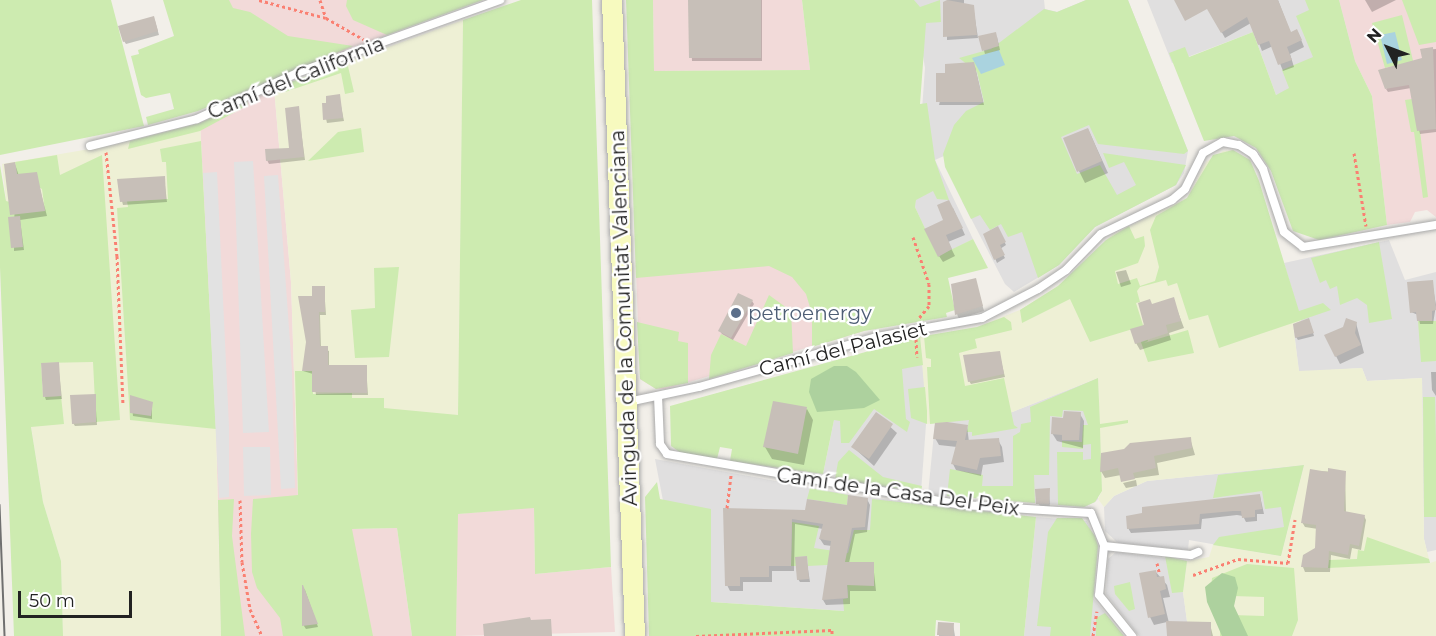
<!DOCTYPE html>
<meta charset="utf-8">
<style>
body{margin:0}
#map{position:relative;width:1436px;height:636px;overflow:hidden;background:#f2efe9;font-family:Montserrat,sans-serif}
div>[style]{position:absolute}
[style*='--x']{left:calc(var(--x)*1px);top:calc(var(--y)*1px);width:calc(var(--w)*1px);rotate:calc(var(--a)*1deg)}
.residential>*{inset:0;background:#e0dfdf}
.commercial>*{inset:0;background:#f2dad9}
.farmland>*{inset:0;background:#eef0d5}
.grass>*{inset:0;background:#cdebb0}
.forest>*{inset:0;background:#add19e}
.parking>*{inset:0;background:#e2e2e2}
.water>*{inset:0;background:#aad3df}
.shadow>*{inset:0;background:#0003}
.building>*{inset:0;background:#c7bfb8}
.path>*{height:3px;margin-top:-1.5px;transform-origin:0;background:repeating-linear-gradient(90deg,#fa8072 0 3px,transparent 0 6px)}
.roads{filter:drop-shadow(0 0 2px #a9a9a9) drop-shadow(0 0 2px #a9a9a9)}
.service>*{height:8px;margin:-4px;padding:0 4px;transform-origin:4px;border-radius:4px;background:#fff}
.secondary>*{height:20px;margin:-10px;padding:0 10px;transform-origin:10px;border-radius:10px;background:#f7fabf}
.tram>*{height:1.5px;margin:-0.75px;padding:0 0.75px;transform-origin:0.75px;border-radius:0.75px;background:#707070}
.dots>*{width:16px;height:16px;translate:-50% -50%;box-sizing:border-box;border:3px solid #fff;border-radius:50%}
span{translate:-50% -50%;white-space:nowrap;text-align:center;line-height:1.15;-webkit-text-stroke:4.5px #fff;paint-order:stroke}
.street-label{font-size:20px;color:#222}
.service-label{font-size:20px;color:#4e5e75}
.left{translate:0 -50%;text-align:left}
.north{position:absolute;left:1358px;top:18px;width:60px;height:60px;-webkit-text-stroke:4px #fff;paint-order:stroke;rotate:312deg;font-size:16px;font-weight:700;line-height:24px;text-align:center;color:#222}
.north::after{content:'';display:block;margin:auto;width:21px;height:27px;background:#222;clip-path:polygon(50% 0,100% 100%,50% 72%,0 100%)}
.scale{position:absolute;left:18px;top:591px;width:114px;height:27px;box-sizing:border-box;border:3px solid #222;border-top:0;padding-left:8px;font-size:18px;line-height:21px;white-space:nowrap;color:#222;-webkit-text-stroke:4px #fff;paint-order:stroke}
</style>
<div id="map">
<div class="residential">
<i style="clip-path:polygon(914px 0,1044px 0,1045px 9px,1057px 12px,1086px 0,1128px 0,1188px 151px,1184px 173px,1176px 185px,1095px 227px,1059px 265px,1014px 292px,1005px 284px,962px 201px,993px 134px,935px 160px,973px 239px,938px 257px,915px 207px,925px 68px)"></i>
<i style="clip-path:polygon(1147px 0,1339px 0,1355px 61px,1276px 95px,1253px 32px,1172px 63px)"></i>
<i style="clip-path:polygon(1389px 240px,1405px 280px,1436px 272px,1436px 550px,1427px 552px,1424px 539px,1422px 378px,1367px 381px,1362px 368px,1299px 372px,1293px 324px,1301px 320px,1284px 263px)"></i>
<i style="clip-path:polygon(920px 337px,927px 411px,921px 492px,823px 474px,834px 420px,861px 354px)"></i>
<i style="clip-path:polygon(1098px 378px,1098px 499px,1095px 502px,1084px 507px,928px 494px,935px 423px,1007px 414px)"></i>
<i style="clip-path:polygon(655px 459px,858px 496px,926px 504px,852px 584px,845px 611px,682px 600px)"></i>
<i style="clip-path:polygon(1304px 465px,1281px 556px,1189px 540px,1188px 550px,1118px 543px,1105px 531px,1104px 507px,1114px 496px,1147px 481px)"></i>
<i style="clip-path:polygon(1036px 517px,1087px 521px,1098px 546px,1093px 598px,1124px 636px,1024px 636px)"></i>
<i style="clip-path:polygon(1116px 552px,1187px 561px,1183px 592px,1189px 636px,1139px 636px,1106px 594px,1108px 559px)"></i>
</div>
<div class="commercial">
<i style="clip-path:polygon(223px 0,374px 0,387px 35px,251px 88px)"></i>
<i style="clip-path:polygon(653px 0,802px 0,810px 70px,654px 71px)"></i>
<i style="clip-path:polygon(1339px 0,1436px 0,1436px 217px,1427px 210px,1415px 212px,1410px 222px,1387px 225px,1372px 96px,1355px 61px)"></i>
<i style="clip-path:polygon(274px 88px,291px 282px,298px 496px,352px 529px,397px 528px,412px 636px,221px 636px,216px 429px,200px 123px)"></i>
<i style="clip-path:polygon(856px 190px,864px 331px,665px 389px,656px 389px,640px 379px,634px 216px)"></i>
<i style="clip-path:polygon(534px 507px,535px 574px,611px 567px,615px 632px,456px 636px,457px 514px)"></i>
</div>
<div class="farmland">
<i style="clip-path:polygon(463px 20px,458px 453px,457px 526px,298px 496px,291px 282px,274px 88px)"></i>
<i style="clip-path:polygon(200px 123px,216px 429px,221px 636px,63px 636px,61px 561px,43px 502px,31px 426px,2px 164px,113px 145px)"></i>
<i style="clip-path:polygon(1233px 150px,1250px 160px,1259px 181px,1301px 321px,1293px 324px,1299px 371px,1362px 368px,1367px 381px,1422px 378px,1424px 539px,1430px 563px,1436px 561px,1436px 636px,1189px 636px,1183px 592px,1187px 561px,1209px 557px,1213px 545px,1281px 556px,1304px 465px,1147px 481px,1114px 496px,1104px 507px,1098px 499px,1102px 491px,1098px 378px,1007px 414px,927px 424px,920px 337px,977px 327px,1020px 310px,1058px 286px,1113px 234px,1187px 198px,1206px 162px,1223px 151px)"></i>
</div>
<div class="grass">
<i style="clip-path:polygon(0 0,111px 0,144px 126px,0 155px)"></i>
<i style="clip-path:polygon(163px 0,229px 0,233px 8px,250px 12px,288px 36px,353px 46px,198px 111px,148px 125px,146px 117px,174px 109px,170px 93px,146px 98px,141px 95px,131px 56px,139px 54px,138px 50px,174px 36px)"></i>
<i style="clip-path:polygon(347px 0,483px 0,387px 35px,353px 20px,346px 6px)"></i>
<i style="clip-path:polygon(521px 0,592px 0,611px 567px,535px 574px,534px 508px,458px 514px,456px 636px,412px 636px,397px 528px,352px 529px,373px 636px,283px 636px,280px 618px,257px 588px,252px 572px,251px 534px,253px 499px,298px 495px,295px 371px,312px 371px,313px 394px,352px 393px,352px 398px,384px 398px,384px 408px,458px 415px,463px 20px)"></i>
<i style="clip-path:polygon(626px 0,653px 0,654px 71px,810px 70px,802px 0,914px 0,920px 7px,940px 0,941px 22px,926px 23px,920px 104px,927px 103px,935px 160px,949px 200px,937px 199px,933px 191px,916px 200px,915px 207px,938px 256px,973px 239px,988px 268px,948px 278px,955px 310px,946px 313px,947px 317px,864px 331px,812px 347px,812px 314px,806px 294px,792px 277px,769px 266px,636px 278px)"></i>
<i style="clip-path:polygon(1086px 0,1128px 0,1188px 151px,1184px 154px,1098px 144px,1089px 125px,1061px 137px,1077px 174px,1100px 165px,1117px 195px,1136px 185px,1124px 162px,1109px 168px,1103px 153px,1186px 165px,1176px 185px,1095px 227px,1059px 265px,1038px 278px,1022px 232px,1008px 237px,1001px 224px,990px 230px,980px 215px,971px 219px,945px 167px,943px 154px,954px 125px,966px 111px,984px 102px,977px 72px,959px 58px,991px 49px,1044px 9px,1057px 12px)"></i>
<i style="clip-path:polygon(1305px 0,1339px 0,1355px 61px,1372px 96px,1387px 225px,1319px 240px,1293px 231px,1271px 171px,1256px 148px,1234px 136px,1204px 141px,1169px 53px,1185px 47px,1189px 57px,1253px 32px,1276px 95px,1289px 88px,1282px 70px,1313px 57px,1296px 16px,1309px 10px)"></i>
<i style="clip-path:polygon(1402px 0,1436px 0,1436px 42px,1419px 45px)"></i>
<i style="clip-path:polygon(1402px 15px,1416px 73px,1406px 63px,1385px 68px,1372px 23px)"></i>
<i style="clip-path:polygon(347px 62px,354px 92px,345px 94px,341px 73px,285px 92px,283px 89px,282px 85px)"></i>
<i style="clip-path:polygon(1412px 99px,1420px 131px,1428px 197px,1423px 198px,1414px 132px,1411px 132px,1405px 100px)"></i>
<i style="clip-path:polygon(247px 101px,248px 105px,200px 131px,128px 149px,130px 141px,200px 123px)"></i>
<i style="clip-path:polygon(361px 128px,364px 152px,308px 161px,338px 132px)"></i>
<i style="clip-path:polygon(201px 141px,216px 429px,130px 420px,117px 208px,128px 207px,127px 201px,168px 199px,166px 162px,162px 162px,160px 149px)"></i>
<i style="clip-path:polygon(1233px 150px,1250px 160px,1259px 181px,1299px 311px,1323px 303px,1331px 310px,1219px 348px,1208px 315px,1189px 320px,1177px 283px,1168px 286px,1166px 280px,1140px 287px,1137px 291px,1140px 302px,1136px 303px,1148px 341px,1144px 343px,1188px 330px,1194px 353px,1148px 362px,1136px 328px,1090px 342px,1070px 299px,1022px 323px,1020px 310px,1058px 286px,1106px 240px,1129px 226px,1135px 239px,1144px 236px,1145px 246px,1138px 263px,1115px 271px,1118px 284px,1137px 278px,1140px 286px,1155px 281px,1159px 267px,1150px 230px,1156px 216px,1187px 198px,1213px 155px)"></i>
<i style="clip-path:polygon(57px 155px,60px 175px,102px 155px,120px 420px,96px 422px,93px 362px,41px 363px,43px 397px,61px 396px,64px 424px,31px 427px,43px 502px,61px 561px,63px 636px,14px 636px,0 267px,0 165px,6px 201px,45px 211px,42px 189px,17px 174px,15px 162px)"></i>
<i style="clip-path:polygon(1379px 242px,1392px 319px,1369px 323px,1367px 305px,1357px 298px,1340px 305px,1337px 286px,1330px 289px,1326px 280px,1320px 283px,1311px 258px)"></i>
<i style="clip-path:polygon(399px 267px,389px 357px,355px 358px,351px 310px,375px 308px,374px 268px)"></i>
<i style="clip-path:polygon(769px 295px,791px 311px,793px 353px,709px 379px,711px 355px,721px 334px,746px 346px)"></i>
<i style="clip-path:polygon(1004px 317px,1011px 322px,1012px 330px,975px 339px,977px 348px,959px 353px,965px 386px,1004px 378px,1014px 425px,1018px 428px,972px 436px,972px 432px,967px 432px,969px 420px,930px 424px,927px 367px,931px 367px,931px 359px,926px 358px,924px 336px,977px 327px)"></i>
<i style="clip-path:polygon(1418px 321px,1436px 321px,1436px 361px,1421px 362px)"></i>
<i style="clip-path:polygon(637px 322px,679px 332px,678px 341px,688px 343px,688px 383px,656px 389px,640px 379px)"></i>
<i style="clip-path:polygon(920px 337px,923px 365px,902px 369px,906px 419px,910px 422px,907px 432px,874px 409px,849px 443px,841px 443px,840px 421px,834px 420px,823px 474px,730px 461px,732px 449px,720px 447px,717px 459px,681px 453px,671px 446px,670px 406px)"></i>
<i style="clip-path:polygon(1098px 378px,1100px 424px,1128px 420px,1128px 423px,1100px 428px,1102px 491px,1095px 502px,1084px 507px,1058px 505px,1057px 452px,1083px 452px,1083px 460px,1091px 459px,1091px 444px,1083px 445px,1083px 449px,1062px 447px,1062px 441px,1082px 442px,1083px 425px,1088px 425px,1083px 411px,1063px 410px,1062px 417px,1050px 416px,1049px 475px,1034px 475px,1035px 503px,947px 496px,950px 469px,983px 475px,982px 486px,1013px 486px,1013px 436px,1020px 432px,1021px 424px,1031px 422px,1030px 407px)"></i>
<i style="clip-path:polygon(925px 387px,927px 411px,927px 424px,911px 418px,908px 389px)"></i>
<i style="clip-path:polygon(1423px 397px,1435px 397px,1436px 444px,1436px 517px,1424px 517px)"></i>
<i style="clip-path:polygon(849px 450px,883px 477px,922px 486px,921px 492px,835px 479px,838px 462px)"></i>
<i style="clip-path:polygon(1304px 465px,1281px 556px,1213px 545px,1219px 537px,1284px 527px,1281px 507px,1265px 509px,1262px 491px,1213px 498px,1218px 475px)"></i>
<i style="clip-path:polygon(657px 482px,660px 499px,711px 509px,711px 602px,844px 611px,843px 599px,848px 598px,846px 564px,808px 566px,807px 556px,798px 557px,799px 566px,791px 566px,792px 522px,819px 526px,814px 548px,848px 553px,854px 530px,870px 530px,872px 499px,1036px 517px,1024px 636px,960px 636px,960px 623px,936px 620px,935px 636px,649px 636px,645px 497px)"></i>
<i style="clip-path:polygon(810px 488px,848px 495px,847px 505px,807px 499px)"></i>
<i style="clip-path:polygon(234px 499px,232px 536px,245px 636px,221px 636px,218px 500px)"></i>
<i style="clip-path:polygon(1057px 518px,1082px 518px,1095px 536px,1098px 546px,1090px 636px,1050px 636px,1051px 627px,1037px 626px,1048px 532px)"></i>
<i style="clip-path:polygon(1367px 537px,1429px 559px,1430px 563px,1328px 568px,1329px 560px,1357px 559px,1358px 550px,1364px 551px)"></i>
<i style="clip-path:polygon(1165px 556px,1187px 561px,1183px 592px,1172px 593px)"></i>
<i style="clip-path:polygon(1247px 564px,1294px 568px,1298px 620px,1292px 636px,1220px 636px,1220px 608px,1232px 615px,1264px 616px,1264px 597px,1233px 596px,1210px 602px,1212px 578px)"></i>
<i style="clip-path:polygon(1130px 582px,1135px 609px,1129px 611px,1115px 594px,1114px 586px)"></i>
<i style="clip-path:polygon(1105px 613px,1124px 636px,1096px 636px,1096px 618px)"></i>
</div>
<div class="forest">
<i style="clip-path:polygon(834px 366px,847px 366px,856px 372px,880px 400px,864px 408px,817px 412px,809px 392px,811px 379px)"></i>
<i style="clip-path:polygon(1222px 573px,1235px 577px,1238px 588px,1234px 606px,1248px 636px,1222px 636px,1207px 602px,1205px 587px)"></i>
</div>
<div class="parking">
<i style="clip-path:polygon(253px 161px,269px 432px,243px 433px,234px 162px)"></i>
<i style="clip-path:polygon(217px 172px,229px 426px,229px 497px,219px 498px,203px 173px)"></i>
<i style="clip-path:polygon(278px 175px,292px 370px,295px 488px,281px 489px,264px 176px)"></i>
<i style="clip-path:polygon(243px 447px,270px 447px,271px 495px,244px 496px)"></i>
</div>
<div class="water">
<i style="clip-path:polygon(1395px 32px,1402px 60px,1387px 64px,1380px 35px)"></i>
<i style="clip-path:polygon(999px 50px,1005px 65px,981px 74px,972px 58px)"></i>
</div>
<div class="shadow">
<i style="clip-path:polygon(689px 0,762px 0,762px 61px,692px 61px)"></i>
<i style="clip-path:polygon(947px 0,964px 0,964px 7px,973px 6px,978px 38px,947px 40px)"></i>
<i style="clip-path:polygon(1213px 0,1278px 0,1291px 34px,1300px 37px,1304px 47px,1290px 54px,1294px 67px,1283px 71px,1273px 46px,1262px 51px,1251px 23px,1225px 38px,1206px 4px)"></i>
<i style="clip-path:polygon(1365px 0,1396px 0,1372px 12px)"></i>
<i style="clip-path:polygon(155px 21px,159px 35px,126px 44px,124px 41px)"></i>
<i style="clip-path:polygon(980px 37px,997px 37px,1000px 50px,985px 54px)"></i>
<i style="clip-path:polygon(1436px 49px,1436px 132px,1420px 134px,1411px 88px,1388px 92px,1386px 89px,1423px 60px,1422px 50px)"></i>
<i style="clip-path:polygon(975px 67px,984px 105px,939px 105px,947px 74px)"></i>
<i style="clip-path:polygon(339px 96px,344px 121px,327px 123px,323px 105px)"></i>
<i style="clip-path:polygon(298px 108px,305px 160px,269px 164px,267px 160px,290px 149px)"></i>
<i style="clip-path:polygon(1088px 129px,1108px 173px,1085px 183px,1079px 171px)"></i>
<i style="clip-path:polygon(15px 164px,19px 176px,36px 174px,47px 216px,20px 220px,24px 250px,14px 251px)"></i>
<i style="clip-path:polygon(164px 177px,167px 202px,123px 205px,122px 201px)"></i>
<i style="clip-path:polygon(953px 208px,965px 235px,948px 242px,955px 256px,943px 262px,939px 256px,945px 221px)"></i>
<i style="clip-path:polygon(997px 228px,1006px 245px,1000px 249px,1005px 258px,997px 263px,985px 234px)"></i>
<i style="clip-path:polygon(1126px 270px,1131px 284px,1121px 287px,1116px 272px)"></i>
<i style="clip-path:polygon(975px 279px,984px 311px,959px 319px,957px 314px)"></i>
<i style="clip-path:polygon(1432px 282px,1436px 305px,1433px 324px,1420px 324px,1418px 315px,1411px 312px)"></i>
<i style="clip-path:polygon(324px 287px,326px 315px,320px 315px,321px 348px,329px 351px,329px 367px,366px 366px,368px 395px,316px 395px,313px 374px,303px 371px,313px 297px)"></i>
<i style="clip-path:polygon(1173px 299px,1184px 328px,1169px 333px,1171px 340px,1140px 350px,1136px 343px,1152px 305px)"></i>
<i style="clip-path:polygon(752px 301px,754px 304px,733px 340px,722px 334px,720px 331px)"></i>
<i style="clip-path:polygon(1310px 323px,1314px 336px,1298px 340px,1296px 337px)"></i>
<i style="clip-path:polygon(1356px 323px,1364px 353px,1340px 364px,1336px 356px)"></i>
<i style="clip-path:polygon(999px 353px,1005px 377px,971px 384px,969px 381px)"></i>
<i style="clip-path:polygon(58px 363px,62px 399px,46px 400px,45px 397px)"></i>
<i style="clip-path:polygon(1431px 372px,1436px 372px,1436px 396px,1432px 390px)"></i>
<i style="clip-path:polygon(95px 395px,97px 425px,75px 426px,73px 423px)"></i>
<i style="clip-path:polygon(131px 397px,152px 404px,152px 419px,133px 416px)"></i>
<i style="clip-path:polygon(807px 409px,813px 420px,804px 465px,772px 459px,765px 447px)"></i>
<i style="clip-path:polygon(876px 414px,897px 433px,874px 466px,853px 447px)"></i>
<i style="clip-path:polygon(1080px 414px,1084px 421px,1083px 448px,1057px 441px,1052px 433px,1065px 419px)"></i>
<i style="clip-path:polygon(967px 426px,969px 442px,998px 440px,1002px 447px,1004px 462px,983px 465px,981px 476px,956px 470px,953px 464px,957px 447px,939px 445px,935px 438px)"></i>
<i style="clip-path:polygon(1190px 438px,1195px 455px,1157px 463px,1159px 475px,1122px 480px,1121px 475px,1105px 478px,1101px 471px)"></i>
<i style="clip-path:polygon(1311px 471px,1345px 472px,1346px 513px,1364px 516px,1366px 520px,1361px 550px,1352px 548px,1350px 559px,1331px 555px,1330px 572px,1305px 572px,1303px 567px,1304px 556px,1316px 549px,1318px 529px,1305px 527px,1302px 522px)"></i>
<i style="clip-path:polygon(1136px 480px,1137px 486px,1126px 488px,1123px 483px)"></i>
<i style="clip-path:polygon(1049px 490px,1050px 507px,1040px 506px,1038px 503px)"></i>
<i style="clip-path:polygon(1260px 496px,1264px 514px,1257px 514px,1257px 521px,1246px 522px,1243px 516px,1237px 515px,1202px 519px,1201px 529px,1131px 533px,1128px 528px)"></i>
<i style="clip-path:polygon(867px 499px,870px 505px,867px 532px,855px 534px,849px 563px,873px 563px,876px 591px,850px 591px,850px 604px,826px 605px,823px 600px,832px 546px,824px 545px,820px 539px,823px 529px,795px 524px,794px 571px,772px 571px,772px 582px,743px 582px,743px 591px,730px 591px,727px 585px,725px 510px,807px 512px,848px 507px)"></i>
<i style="clip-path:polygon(806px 557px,810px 582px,800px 582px,798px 579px)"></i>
<i style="clip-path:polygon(1155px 571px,1167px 585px,1170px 597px,1163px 598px,1169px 623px,1210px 624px,1213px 636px,1169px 636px,1167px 622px,1154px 625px,1150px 617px)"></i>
<i style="clip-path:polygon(303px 588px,305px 590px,318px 627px,306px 629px,304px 626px)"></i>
<i style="clip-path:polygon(953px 624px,955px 636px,939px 636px,939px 635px)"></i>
</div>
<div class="building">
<i style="clip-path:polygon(688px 0,761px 0,761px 58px,689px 58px)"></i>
<i style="clip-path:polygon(947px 0,974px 5px,977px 35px,943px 37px,943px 2px)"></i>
<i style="clip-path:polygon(1174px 0,1278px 0,1291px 32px,1297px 29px,1302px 40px,1287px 47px,1292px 60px,1278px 65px,1269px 41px,1258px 45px,1247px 17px,1221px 33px,1207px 9px,1185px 21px)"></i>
<i style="clip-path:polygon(154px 16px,158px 31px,123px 42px,118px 26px)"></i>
<i style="clip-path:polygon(996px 32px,999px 46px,982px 51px,978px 36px)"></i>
<i style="clip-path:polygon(1433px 47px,1436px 129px,1417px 131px,1409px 85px,1385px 89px,1378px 70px,1422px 58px,1420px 49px)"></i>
<i style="clip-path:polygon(974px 62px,983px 102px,936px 102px,936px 73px,945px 73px,945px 64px)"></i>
<i style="clip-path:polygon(340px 94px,343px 118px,323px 120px,322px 103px,326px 103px,326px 96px)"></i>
<i style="clip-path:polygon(299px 106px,304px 157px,266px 161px,265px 149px,289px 148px,285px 108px)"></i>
<i style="clip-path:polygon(1088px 128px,1102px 161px,1077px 172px,1063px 138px)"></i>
<i style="clip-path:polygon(15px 162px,17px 174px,37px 172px,45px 211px,10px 215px,4px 164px)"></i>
<i style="clip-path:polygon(165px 176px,166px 199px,120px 202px,117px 179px)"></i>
<i style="clip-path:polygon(949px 200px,963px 228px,946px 235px,952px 249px,938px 257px,924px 229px,943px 220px,937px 205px)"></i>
<i style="clip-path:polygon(20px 216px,23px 247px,11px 248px,8px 217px)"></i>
<i style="clip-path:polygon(998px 226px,1006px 242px,1000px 245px,1005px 255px,994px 260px,983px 234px)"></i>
<i style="clip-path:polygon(976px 278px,983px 306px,955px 315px,951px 284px)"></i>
<i style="clip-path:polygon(1433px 280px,1436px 310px,1432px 311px,1432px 321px,1417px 321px,1416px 312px,1410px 313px,1407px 282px)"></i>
<i style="clip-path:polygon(312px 286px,325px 286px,325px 312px,319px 312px,320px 346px,328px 346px,328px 365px,367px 365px,367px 393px,312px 392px,312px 371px,302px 371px,306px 342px,298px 296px,312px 296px)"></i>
<i style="clip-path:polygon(738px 293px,753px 300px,731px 338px,718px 331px)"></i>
<i style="clip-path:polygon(1174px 297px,1181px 321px,1166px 325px,1168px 333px,1135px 344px,1130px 329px,1144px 325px,1138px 303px,1150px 299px,1152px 304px)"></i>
<i style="clip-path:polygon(1309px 318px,1314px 333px,1295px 338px,1293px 324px)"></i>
<i style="clip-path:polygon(1346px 318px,1357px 322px,1355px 333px,1361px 345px,1335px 357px,1324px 335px,1343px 327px)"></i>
<i style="clip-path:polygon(1000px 351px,1004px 374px,968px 382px,963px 355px)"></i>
<i style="clip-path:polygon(59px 362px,61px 396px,43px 397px,41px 363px)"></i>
<i style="clip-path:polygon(96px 394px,96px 422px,72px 424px,70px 395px)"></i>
<i style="clip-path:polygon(130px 395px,153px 402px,151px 416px,130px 413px)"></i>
<i style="clip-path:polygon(773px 401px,807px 407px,798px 454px,763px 447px)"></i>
<i style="clip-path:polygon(1064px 411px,1081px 412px,1079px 440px,1062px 440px,1062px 435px,1051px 434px,1052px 417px,1063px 418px)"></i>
<i style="clip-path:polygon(876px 412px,893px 424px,869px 459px,851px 447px)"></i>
<i style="clip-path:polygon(947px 422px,968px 425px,965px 440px,999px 438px,1001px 456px,980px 458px,977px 470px,951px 464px,957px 441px,933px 439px,935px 423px)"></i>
<i style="clip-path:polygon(1191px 437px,1192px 448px,1154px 456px,1156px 468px,1133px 473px,1135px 479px,1121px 482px,1118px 468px,1100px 472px,1101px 453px,1124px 449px,1130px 443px)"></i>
<i style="clip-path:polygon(1328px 468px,1346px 471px,1344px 511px,1365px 515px,1359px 546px,1350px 544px,1348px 555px,1329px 551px,1328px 568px,1301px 567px,1303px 555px,1315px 548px,1316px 525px,1301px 523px,1310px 469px,1328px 472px)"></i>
<i style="clip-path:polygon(1050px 488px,1049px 504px,1036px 504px,1035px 489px)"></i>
<i style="clip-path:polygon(1260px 494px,1262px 509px,1255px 510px,1255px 517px,1242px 518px,1241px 511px,1233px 511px,1200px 514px,1199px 524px,1127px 529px,1126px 516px,1142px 513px,1142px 507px)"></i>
<i style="clip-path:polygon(848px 495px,868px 498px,865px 527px,852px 528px,845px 562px,874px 562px,874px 586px,847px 585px,848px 598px,822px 600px,831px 541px,819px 539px,823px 524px,792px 519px,791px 566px,769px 566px,769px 577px,740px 577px,740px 586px,725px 586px,723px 508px,805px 510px,807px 499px,847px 505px)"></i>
<i style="clip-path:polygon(807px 556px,809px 579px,797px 580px,795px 557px)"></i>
<i style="clip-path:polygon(1156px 570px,1157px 577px,1164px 576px,1166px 589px,1160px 591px,1165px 614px,1148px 618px,1139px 573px)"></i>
<i style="clip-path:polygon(302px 585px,303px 585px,318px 624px,302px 626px)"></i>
<i style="clip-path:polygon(530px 617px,531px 620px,551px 619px,552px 636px,484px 636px,483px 624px)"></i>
<i style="clip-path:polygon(1166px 621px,1211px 622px,1211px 636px,1167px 636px)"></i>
<i style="clip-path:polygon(938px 622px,954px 623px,953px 636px,937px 635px)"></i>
</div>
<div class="path">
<i style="--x:259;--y:0;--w:69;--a:15"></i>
<i style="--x:320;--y:0;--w:19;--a:72"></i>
<i style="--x:326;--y:18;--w:43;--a:29.6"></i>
<i style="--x:106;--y:152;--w:105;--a:84"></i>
<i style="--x:117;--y:256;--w:147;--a:87.7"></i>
<i style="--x:1354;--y:153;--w:74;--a:80.7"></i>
<i style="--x:913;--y:237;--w:50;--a:71.2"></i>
<i style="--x:929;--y:284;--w:22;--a:90"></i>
<i style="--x:929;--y:306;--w:16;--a:130"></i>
<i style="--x:916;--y:339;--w:18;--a:87"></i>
<i style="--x:240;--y:500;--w:62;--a:88.2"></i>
<i style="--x:242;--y:562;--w:48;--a:80.3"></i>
<i style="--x:250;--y:609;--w:30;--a:66"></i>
<i style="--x:727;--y:508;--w:34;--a:-83"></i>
<i style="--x:1157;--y:563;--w:9;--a:77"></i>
<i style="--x:1193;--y:575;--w:48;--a:-19.6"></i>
<i style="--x:1238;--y:559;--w:50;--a:4.6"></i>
<i style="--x:1288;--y:563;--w:44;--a:-80.8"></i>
<i style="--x:696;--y:636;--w:136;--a:-2.5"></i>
<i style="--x:832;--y:630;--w:6;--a:90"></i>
<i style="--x:1093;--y:636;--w:25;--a:-81"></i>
</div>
<div class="roads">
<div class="service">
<i style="--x:90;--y:146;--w:110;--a:-14.2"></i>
<i style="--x:197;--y:119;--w:110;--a:-24.7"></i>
<i style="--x:297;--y:73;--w:216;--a:-19.8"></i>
<i style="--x:658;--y:396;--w:48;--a:87.6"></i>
<i style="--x:660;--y:444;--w:12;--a:55"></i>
<i style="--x:667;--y:454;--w:300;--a:9.8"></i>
<i style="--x:963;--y:505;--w:128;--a:3.6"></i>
<i style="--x:1091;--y:513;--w:35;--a:68"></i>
<i style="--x:1104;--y:546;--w:49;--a:95.8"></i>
<i style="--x:1099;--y:595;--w:53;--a:51.2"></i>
<i style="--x:628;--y:402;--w:73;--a:-11.9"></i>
<i style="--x:699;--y:387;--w:185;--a:-15.7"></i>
<i style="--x:877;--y:337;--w:107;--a:-10.3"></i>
<i style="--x:982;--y:318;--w:63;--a:-27.4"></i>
<i style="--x:1038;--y:289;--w:34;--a:-34"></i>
<i style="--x:1066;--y:270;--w:50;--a:-45.8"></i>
<i style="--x:1101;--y:234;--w:79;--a:-25.6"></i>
<i style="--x:1172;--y:200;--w:17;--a:-40"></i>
<i style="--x:1185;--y:189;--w:40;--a:-63.4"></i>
<i style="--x:1203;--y:153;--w:23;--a:-29"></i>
<i style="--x:1223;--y:142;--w:16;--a:11"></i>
<i style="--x:1239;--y:145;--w:17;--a:33"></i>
<i style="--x:1253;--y:154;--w:18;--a:56"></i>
<i style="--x:1263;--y:169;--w:66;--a:71.6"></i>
<i style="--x:1284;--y:232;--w:24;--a:38"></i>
<i style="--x:1303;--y:247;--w:135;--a:-9.4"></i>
<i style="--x:1104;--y:546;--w:87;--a:5.9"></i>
<i style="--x:1191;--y:555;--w:8;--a:-23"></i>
</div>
<div class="secondary">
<i style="--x:612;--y:0;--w:636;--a:87.93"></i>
</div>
</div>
<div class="tram">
<i style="--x:0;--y:505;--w:131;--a:87.8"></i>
</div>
<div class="dots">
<i style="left:736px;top:313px;background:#5c6f8a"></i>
</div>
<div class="street-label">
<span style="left:296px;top:78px;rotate:-22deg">Camí del California</span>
<span style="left:624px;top:318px;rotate:-92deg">Avinguda de la Comunitat Valenciana</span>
<span style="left:843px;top:349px;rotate:-14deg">Camí del Palasiet</span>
<span style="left:898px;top:492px;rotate:8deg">Camí de la Casa Del Peix</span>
</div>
<div class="service-label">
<span class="left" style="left:748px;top:313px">petroenergy</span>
</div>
<div class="north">N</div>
<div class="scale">50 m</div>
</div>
